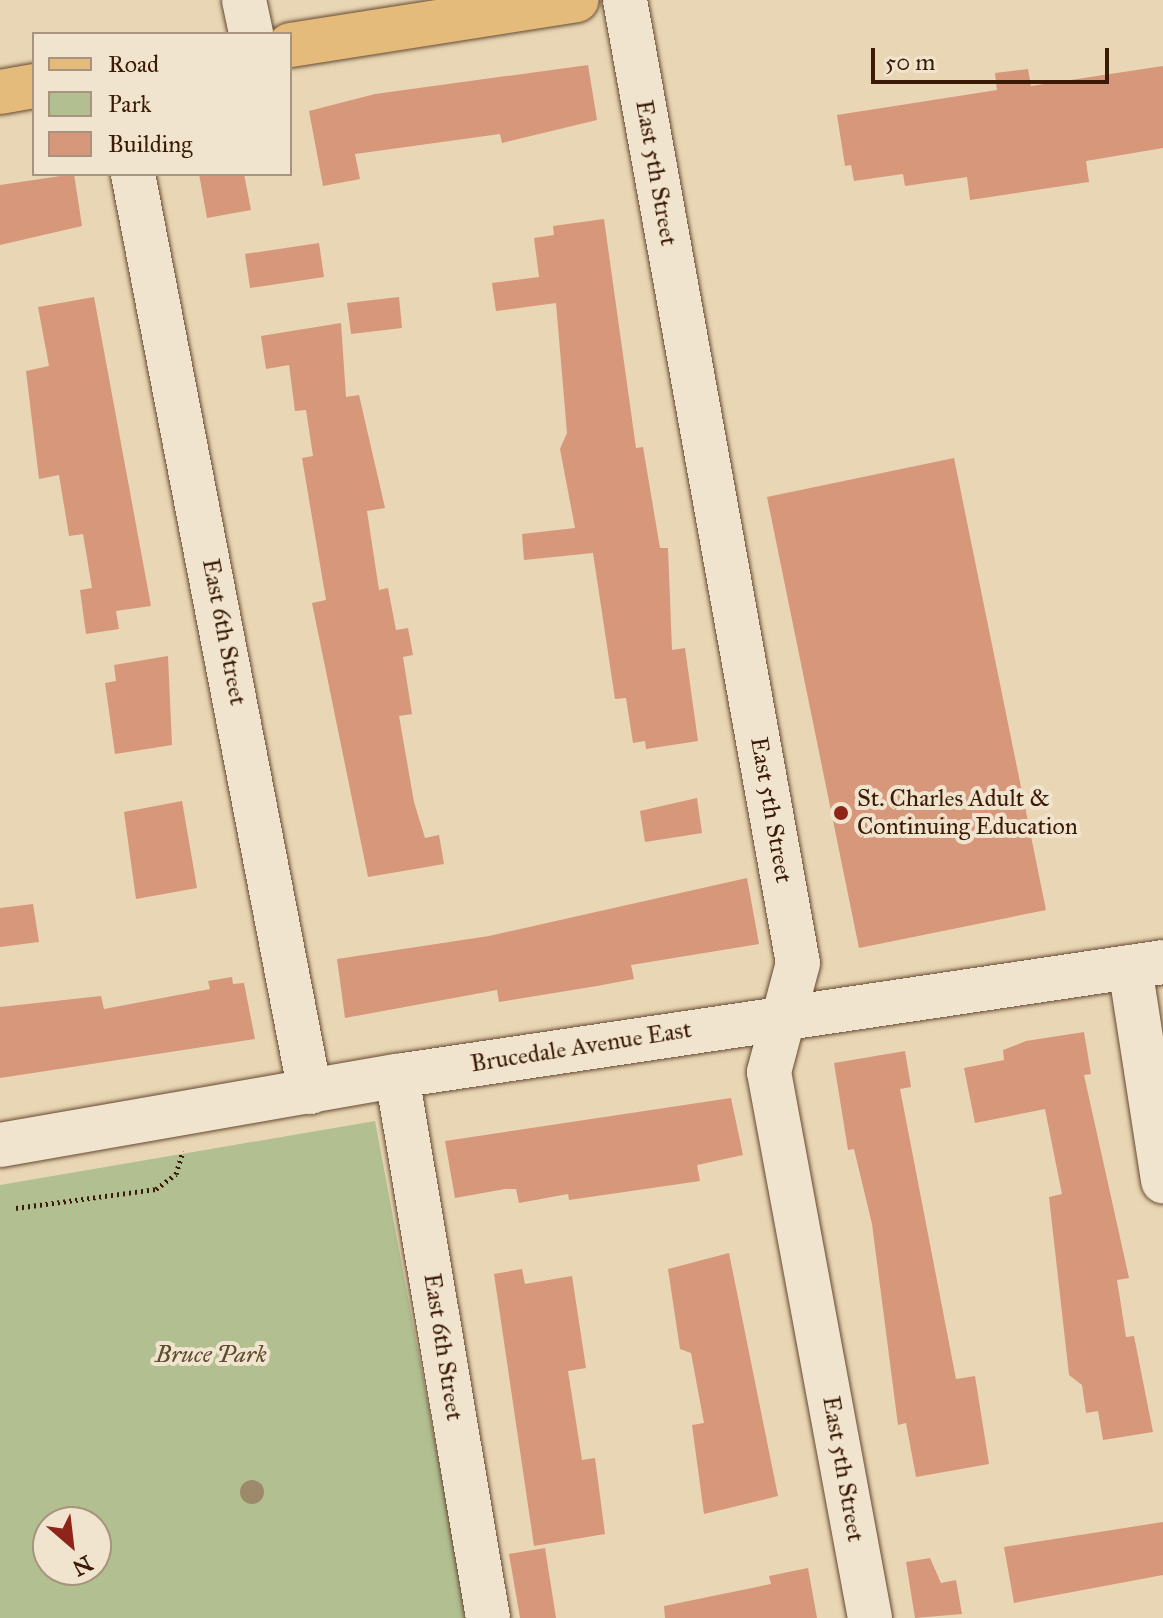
<!DOCTYPE html>
<style>
body{margin:0}
#map{position:relative;width:1163px;height:1618px;overflow:hidden;background:#e9d6b4;font-family:"IM FELL Great Primer",serif}
div>[style]{position:absolute}
[style*='--x']{left:calc(var(--x)*1px);top:calc(var(--y)*1px);width:calc(var(--w)*1px);rotate:calc(var(--a)*1deg)}
.green>*{inset:0;background:#b1bf91}
.building>*{inset:0;background:#d7977a}
.path>*{height:5px;margin-top:-2.5px;transform-origin:0;background:repeating-linear-gradient(90deg,#3b1b06 0 2px,transparent 0 6px)}
.roads{filter:drop-shadow(0 0 2px #664a32) drop-shadow(0 0 2px #664a32)}
.minor>*{height:44px;margin:-22px;padding:0 22px;transform-origin:22px;border-radius:22px;background:#f1e4ce}
.major>*{height:44px;margin:-22px;padding:0 22px;transform-origin:22px;border-radius:22px;background:#e4bb7a}
.trees>*{width:24px;height:24px;margin:-12px;border-radius:50%;background:#9d8a6b}
.dots>*{width:22px;height:22px;translate:-50% -50%;box-sizing:border-box;border:4px solid #f1e4ce;border-radius:50%}
span{translate:-50% -50%;white-space:nowrap;text-align:center;line-height:1.15;-webkit-text-stroke:8px #f1e4ce;paint-order:stroke}
.street-label{font-size:24px;color:#3b1b06}
.poi-label{font-size:24px;color:#3b1b06}
.left{translate:0 -50%;text-align:left}
.park-label{font-size:24px;color:#5e4c30;font-style:italic}
.legend{position:absolute;left:32px;top:32px;width:260px;height:144px;box-sizing:border-box;background:#f1e4ce;border:2px solid #a8947e;margin:0;padding:10px 14px;list-style:none;font-size:24px;color:#3b1b06}
.legend li{display:flex;align-items:center;gap:16px;height:40px}
.legend b{width:40px;border:2px solid #a8947e}
.north{position:absolute;left:32px;top:1506px;width:80px;height:80px;box-sizing:border-box;background:#f1e4ce;border:2px solid #a8947e;border-radius:50%;rotate:152deg;font-size:22px;font-weight:700;line-height:32px;text-align:center;color:#3b1b06}
.north::after{content:'';display:block;margin:auto;width:28px;height:36px;background:#8f2418;clip-path:polygon(50% 0,100% 100%,50% 72%,0 100%)}
.scale{position:absolute;left:871px;top:48px;width:238px;height:36px;box-sizing:border-box;border:4px solid #3b1b06;border-top:0;padding-left:10px;font-size:24px;line-height:28px;white-space:nowrap;color:#3b1b06;-webkit-text-stroke:6px #f1e4ce;paint-order:stroke}
</style>
<div id="map">
<div class="green">
<i style="clip-path:polygon(evenodd,375px 1121px,468px 1618px,0 1618px,0 1185px,375px 1121px,48px 1522px,96px 1522px,96px 1570px,48px 1570px,48px 1522px)"></i>
</div>
<div class="building">
<i style="clip-path:polygon(588px 65px,597px 120px,502px 143px,500px 134px,355px 154px,360px 179px,323px 186px,309px 111px,375px 94px)"></i>
<i style="clip-path:polygon(1163px 66px,1163px 148px,1086px 161px,1089px 182px,970px 200px,967px 177px,905px 186px,903px 174px,854px 181px,851px 165px,845px 166px,837px 115px,997px 90px,995px 73px,1028px 69px,1031px 86px)"></i>
<i style="clip-path:polygon(74px 174px,82px 226px,0 245px,0 185px)"></i>
<i style="clip-path:polygon(199px 174px,244px 174px,251px 210px,207px 218px)"></i>
<i style="clip-path:polygon(604px 219px,636px 448px,643px 447px,660px 548px,668px 548px,672px 650px,685px 648px,698px 741px,646px 749px,645px 741px,633px 743px,626px 698px,615px 699px,593px 553px,524px 560px,522px 534px,575px 528px,560px 449px,567px 433px,556px 303px,496px 311px,492px 283px,539px 277px,534px 238px,554px 235px,553px 226px)"></i>
<i style="clip-path:polygon(319px 243px,324px 277px,250px 288px,245px 254px)"></i>
<i style="clip-path:polygon(94px 297px,151px 606px,116px 611px,119px 629px,86px 634px,80px 590px,92px 588px,83px 534px,69px 536px,59px 475px,39px 479px,26px 371px,49px 366px,38px 307px)"></i>
<i style="clip-path:polygon(399px 297px,402px 328px,351px 334px,347px 303px)"></i>
<i style="clip-path:polygon(341px 323px,346px 397px,359px 395px,385px 508px,367px 511px,379px 590px,388px 588px,396px 630px,408px 628px,413px 655px,403px 657px,412px 714px,399px 716px,414px 802px,425px 838px,439px 835px,444px 864px,368px 877px,312px 603px,326px 600px,302px 458px,313px 456px,306px 410px,295px 411px,289px 365px,266px 369px,261px 336px)"></i>
<i style="clip-path:polygon(954px 458px,1046px 910px,859px 948px,767px 497px)"></i>
<i style="clip-path:polygon(168px 656px,172px 745px,115px 754px,105px 683px,116px 681px,114px 665px)"></i>
<i style="clip-path:polygon(697px 798px,702px 833px,645px 842px,640px 811px)"></i>
<i style="clip-path:polygon(182px 801px,197px 888px,136px 899px,124px 812px)"></i>
<i style="clip-path:polygon(747px 878px,759px 944px,631px 965px,634px 979px,597px 986px,499px 1002px,497px 990px,345px 1018px,337px 959px,489px 936px)"></i>
<i style="clip-path:polygon(33px 904px,39px 942px,0 947px,0 908px)"></i>
<i style="clip-path:polygon(232px 977px,233px 984px,244px 983px,255px 1039px,0 1078px,0 1007px,101px 996px,104px 1009px,210px 989px,208px 981px)"></i>
<i style="clip-path:polygon(1084px 1032px,1091px 1074px,1084px 1075px,1129px 1278px,1117px 1280px,1126px 1337px,1134px 1336px,1153px 1432px,1103px 1440px,1098px 1411px,1086px 1413px,1082px 1385px,1069px 1375px,1049px 1197px,1062px 1194px,1045px 1109px,975px 1123px,964px 1068px,1004px 1060px,1003px 1050px,1026px 1041px)"></i>
<i style="clip-path:polygon(905px 1051px,911px 1087px,900px 1089px,956px 1379px,975px 1376px,989px 1464px,916px 1477px,906px 1423px,898px 1425px,872px 1224px,854px 1149px,848px 1150px,834px 1063px)"></i>
<i style="clip-path:polygon(731px 1098px,743px 1155px,697px 1165px,700px 1181px,569px 1200px,568px 1194px,519px 1203px,516px 1189px,505px 1189px,455px 1198px,445px 1141px)"></i>
<i style="clip-path:polygon(729px 1253px,778px 1496px,704px 1514px,692px 1425px,704px 1423px,691px 1353px,680px 1349px,668px 1269px)"></i>
<i style="clip-path:polygon(522px 1269px,525px 1284px,572px 1276px,586px 1368px,568px 1371px,582px 1460px,595px 1458px,605px 1534px,534px 1546px,494px 1274px)"></i>
<i style="clip-path:polygon(1163px 1522px,1163px 1575px,1014px 1603px,1004px 1547px)"></i>
<i style="clip-path:polygon(545px 1548px,556px 1618px,520px 1618px,509px 1554px)"></i>
<i style="clip-path:polygon(930px 1558px,941px 1583px,956px 1580px,962px 1614px,915px 1618px,906px 1562px)"></i>
<i style="clip-path:polygon(808px 1568px,817px 1618px,665px 1618px,664px 1606px,771px 1584px,769px 1576px)"></i>
</div>
<div class="path">
<i style="--x:16;--y:1208;--w:141;--a:-7.7"></i>
<i style="--x:156;--y:1189;--w:25;--a:-37"></i>
<i style="--x:176;--y:1174;--w:24;--a:-73"></i>
</div>
<div class="roads">
<div class="minor">
<i style="--x:244;--y:0;--w:35;--a:78"></i>
<i style="--x:625;--y:0;--w:978;--a:79.82"></i>
<i style="--x:798;--y:963;--w:113;--a:104.9"></i>
<i style="--x:769;--y:1072;--w:555;--a:79.52"></i>
<i style="--x:133;--y:174;--w:935;--a:79.09"></i>
<i style="--x:1130;--y:967;--w:217;--a:81.2"></i>
<i style="--x:397;--y:1076;--w:550;--a:80.47"></i>
<i style="--x:0;--y:1145;--w:403;--a:-9.9"></i>
<i style="--x:397;--y:1076;--w:774;--a:-8.46"></i>
</div>
<div class="major">
<i style="--x:290;--y:45;--w:290;--a:-8.9"></i>
<i style="--x:0;--y:92;--w:35;--a:-10"></i>
</div>
</div>
<div class="trees">
<i style="left:252px;top:1492px"></i>
</div>
<div class="dots">
<i style="left:841px;top:813px;background:#8f2418"></i>
</div>
<div class="street-label">
<span style="left:656px;top:173px;rotate:80deg">East 5th Street</span>
<span style="left:224px;top:632px;rotate:79deg">East 6th Street</span>
<span style="left:771px;top:810px;rotate:80deg">East 5th Street</span>
<span style="left:581px;top:1047px;rotate:-9deg">Brucedale Avenue East</span>
<span style="left:443px;top:1347px;rotate:81deg">East 6th Street</span>
<span style="left:843px;top:1469px;rotate:80deg">East 5th Street</span>
</div>
<div class="poi-label">
<span class="left" style="left:857px;top:813px">St. Charles Adult &amp;<br>Continuing Education</span>
</div>
<div class="park-label">
<span style="left:211px;top:1355px">Bruce Park</span>
</div>
<ul class="legend">
<li><b style="height:10px;background:#e4bb7a"></b>Road</li>
<li><b style="height:22px;background:#b1bf91"></b>Park</li>
<li><b style="height:22px;background:#d7977a"></b>Building</li>
</ul>
<div class="north">N</div>
<div class="scale">50 m</div>
</div>
